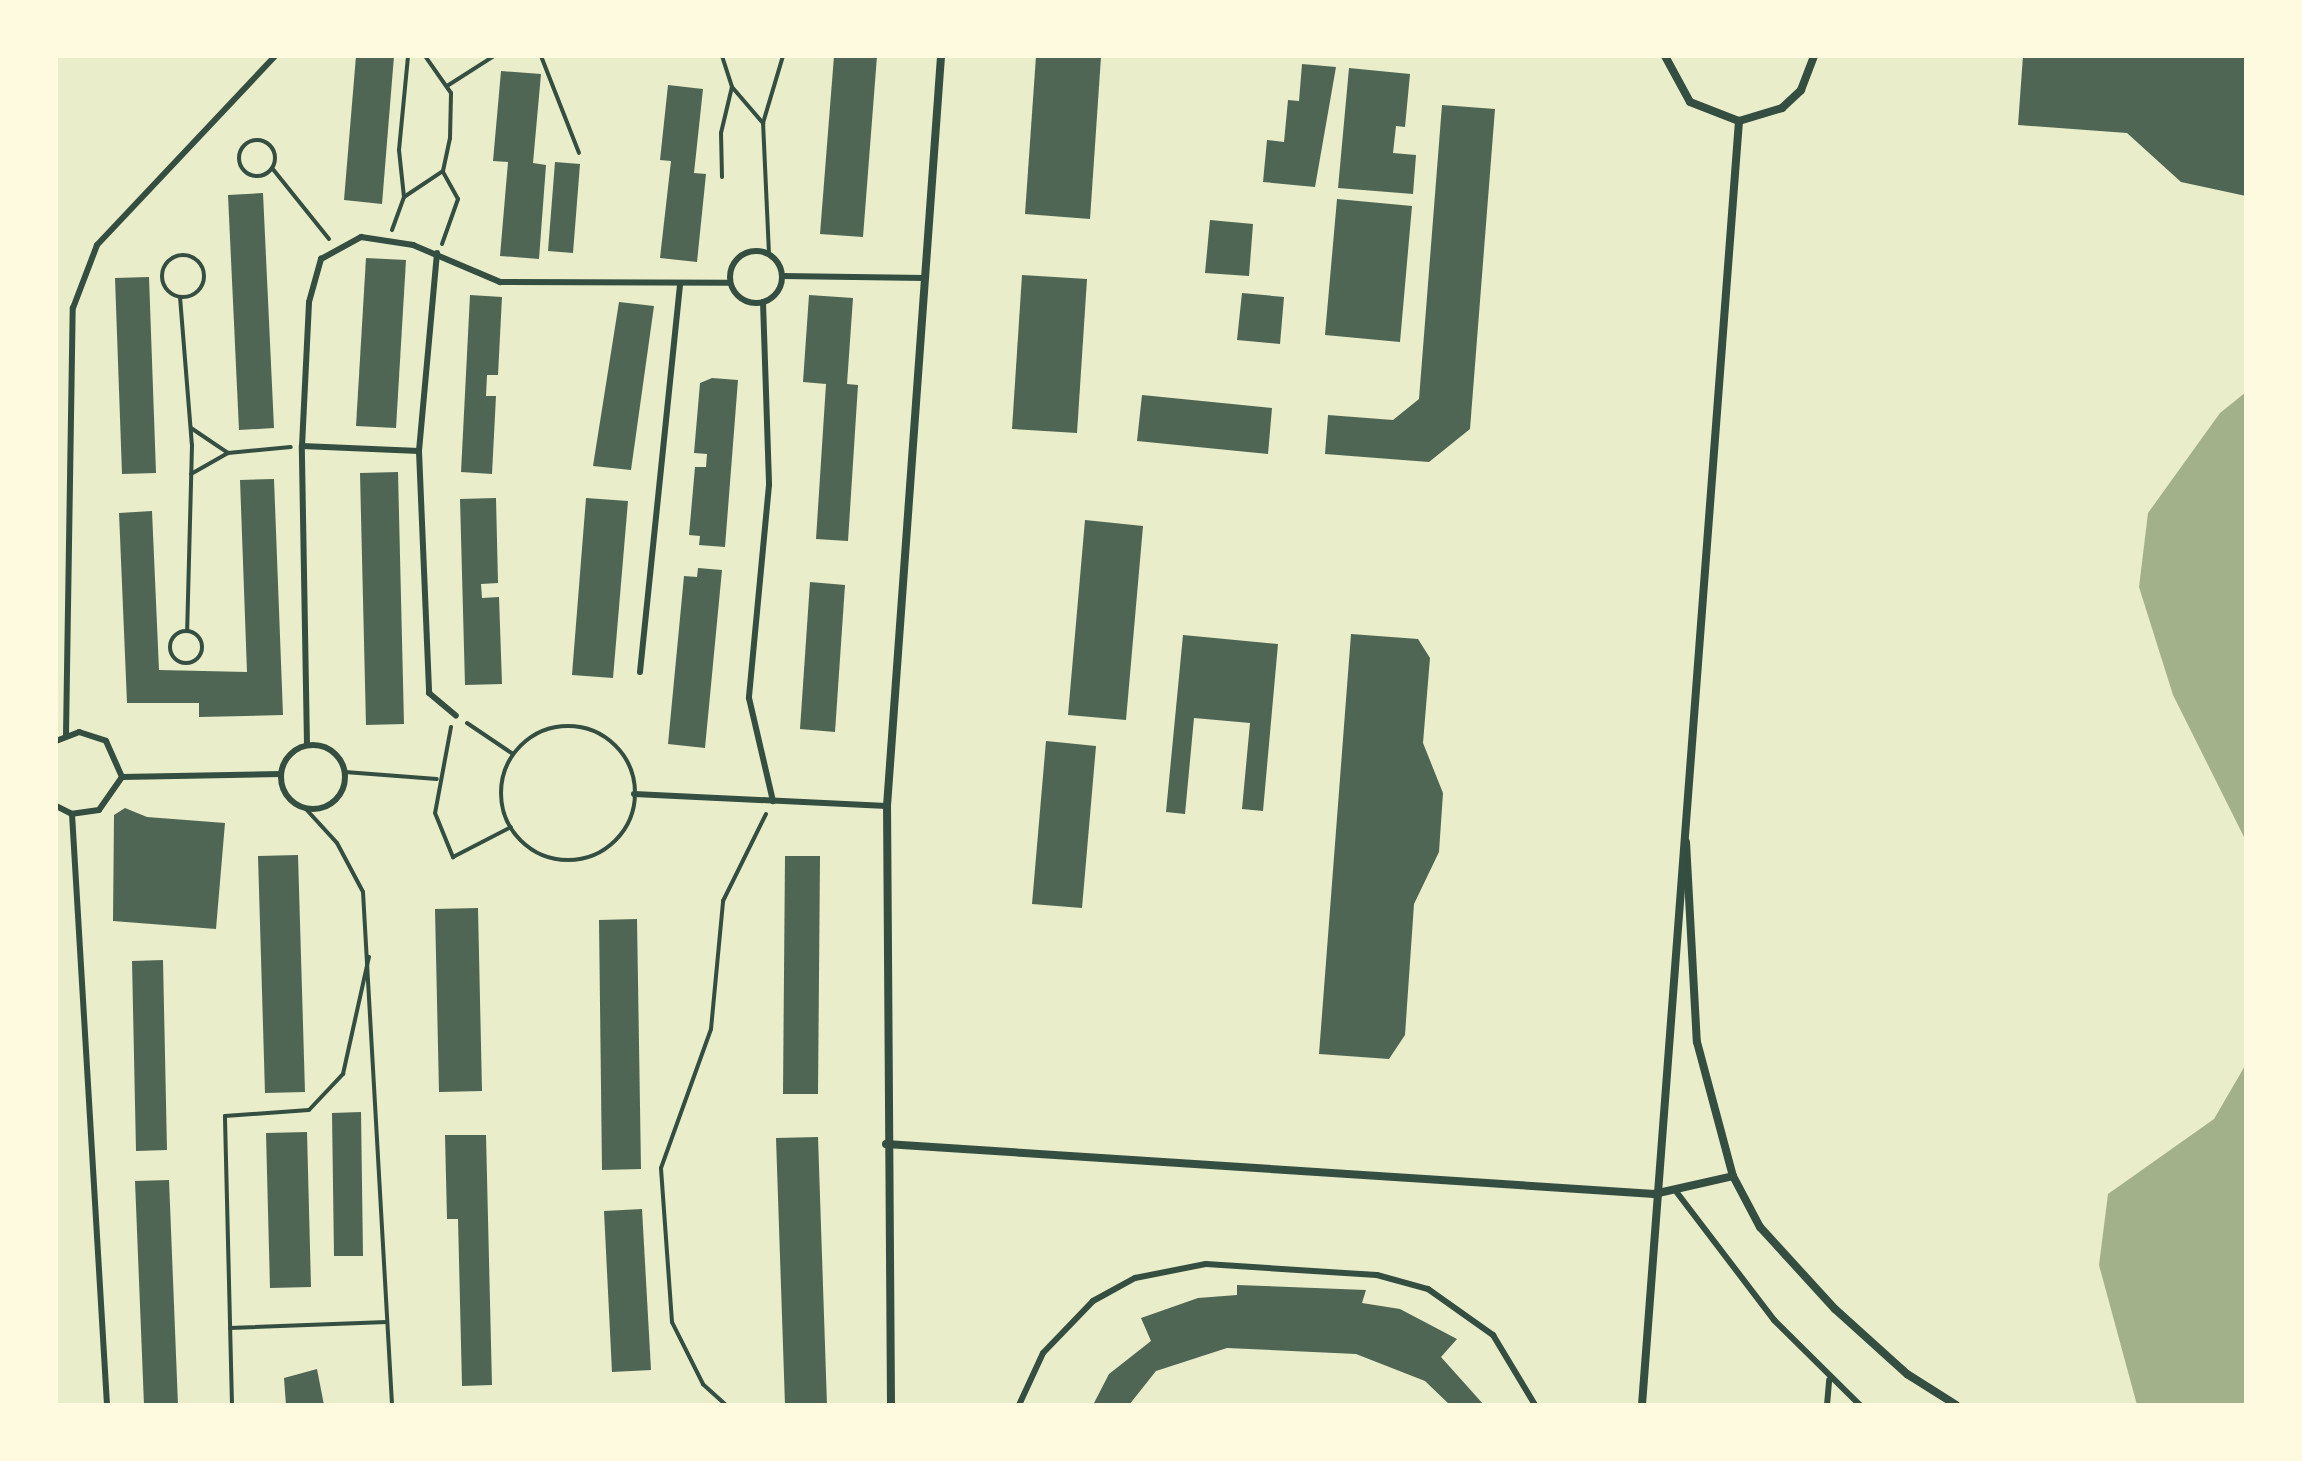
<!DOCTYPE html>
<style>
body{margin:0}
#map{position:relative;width:2302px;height:1461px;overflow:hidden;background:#e9edc9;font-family:"Crimson Pro",serif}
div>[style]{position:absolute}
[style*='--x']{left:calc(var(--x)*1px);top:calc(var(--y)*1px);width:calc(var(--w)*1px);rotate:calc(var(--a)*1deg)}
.water>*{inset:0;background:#a3b18a}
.building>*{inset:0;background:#4f6655}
.path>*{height:4px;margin:-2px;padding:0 2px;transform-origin:2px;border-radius:2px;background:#344e41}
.path>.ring{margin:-2px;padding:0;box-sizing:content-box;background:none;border:4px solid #344e41;border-radius:50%}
.service>*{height:6px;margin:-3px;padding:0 3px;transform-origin:3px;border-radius:3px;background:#344e41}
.service>.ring{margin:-3px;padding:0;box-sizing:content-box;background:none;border:6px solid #344e41;border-radius:50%}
.minor>*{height:8px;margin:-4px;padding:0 4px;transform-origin:4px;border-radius:4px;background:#344e41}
span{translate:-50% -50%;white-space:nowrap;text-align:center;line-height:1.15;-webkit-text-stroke:7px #fefae0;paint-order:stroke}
.frame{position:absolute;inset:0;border:58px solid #fefae0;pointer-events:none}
</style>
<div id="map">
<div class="water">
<i style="clip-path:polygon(2246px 392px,2246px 841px,2173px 695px,2139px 587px,2148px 513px,2220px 413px)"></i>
<i style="clip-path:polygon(2246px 1064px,2246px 1405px,2137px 1405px,2099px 1265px,2108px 1194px,2214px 1119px)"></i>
</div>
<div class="building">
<i style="clip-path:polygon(356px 56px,394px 56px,382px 204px,344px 200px)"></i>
<i style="clip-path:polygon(834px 56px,877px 56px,863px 237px,820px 234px)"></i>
<i style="clip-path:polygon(1036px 56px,1101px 57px,1090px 219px,1025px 214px)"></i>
<i style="clip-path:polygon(2023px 56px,2246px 56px,2246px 196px,2181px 182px,2127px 133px,2018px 125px)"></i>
<i style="clip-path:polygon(1302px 64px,1336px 67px,1315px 187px,1263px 182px,1267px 140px,1284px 142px,1288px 100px,1299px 101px)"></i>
<i style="clip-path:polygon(1349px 68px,1410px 74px,1405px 127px,1396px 126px,1393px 153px,1416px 155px,1413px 194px,1338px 188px)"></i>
<i style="clip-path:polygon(501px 71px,541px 74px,533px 163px,546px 165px,539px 259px,500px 256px,508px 162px,493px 161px)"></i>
<i style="clip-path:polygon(668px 85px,703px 89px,694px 173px,706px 174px,697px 262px,660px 258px,671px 161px,660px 160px)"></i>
<i style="clip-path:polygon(1442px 105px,1495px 109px,1470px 429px,1429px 462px,1325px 454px,1328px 415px,1393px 420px,1419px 399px)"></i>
<i style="clip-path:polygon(555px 162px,580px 164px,573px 253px,548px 251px)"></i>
<i style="clip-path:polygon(263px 193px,274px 428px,239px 430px,228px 195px)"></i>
<i style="clip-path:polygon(1337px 199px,1412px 206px,1400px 342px,1325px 335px)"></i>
<i style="clip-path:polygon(1210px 220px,1253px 224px,1249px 276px,1205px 273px)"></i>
<i style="clip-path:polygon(366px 258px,406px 260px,396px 428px,356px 426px)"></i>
<i style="clip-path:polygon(1022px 275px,1087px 279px,1077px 433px,1012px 429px)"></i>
<i style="clip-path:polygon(149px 277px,156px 473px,122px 474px,115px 278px)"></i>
<i style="clip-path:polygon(1242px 293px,1284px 297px,1280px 344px,1237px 340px)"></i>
<i style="clip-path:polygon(470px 295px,502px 297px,498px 375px,487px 375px,486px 396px,496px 396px,492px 474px,461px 472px)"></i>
<i style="clip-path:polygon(809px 295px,853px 298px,847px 384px,858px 385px,848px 541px,816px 539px,826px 384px,803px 382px)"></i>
<i style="clip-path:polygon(619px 302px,654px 306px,631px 470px,593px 466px)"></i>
<i style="clip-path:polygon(712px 378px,738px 380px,725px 547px,699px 545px,700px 536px,689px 535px,695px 467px,706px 467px,707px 454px,694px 453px,700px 383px)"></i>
<i style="clip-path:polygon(1142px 395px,1272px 408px,1268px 454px,1137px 441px)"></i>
<i style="clip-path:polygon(398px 472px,404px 724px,366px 725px,360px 473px)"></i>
<i style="clip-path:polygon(274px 479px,283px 715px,199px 717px,199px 703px,127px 703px,119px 513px,152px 511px,159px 670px,247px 672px,240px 480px)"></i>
<i style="clip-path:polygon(496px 498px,498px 583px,481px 584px,482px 598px,499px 597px,502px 684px,465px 685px,460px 499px)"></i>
<i style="clip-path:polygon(586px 498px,628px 501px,613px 678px,572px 675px)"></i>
<i style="clip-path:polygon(1085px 520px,1143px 526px,1126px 720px,1068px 715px)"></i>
<i style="clip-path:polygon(698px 568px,722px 570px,705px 748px,668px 744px,684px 576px,697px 577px)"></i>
<i style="clip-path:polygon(810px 582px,845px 585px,835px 732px,800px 729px)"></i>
<i style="clip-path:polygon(1351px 634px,1418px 639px,1430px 658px,1423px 743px,1443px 793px,1439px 852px,1414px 904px,1405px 1035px,1389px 1059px,1319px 1054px)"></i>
<i style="clip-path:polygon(1183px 635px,1278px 644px,1263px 811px,1242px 809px,1250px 723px,1194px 718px,1185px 814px,1166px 812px)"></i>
<i style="clip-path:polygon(1046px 741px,1096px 746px,1082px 908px,1032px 904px)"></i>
<i style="clip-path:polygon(125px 808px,147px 817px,225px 823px,216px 929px,113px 921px,114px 815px)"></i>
<i style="clip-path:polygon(298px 855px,305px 1092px,265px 1093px,258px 856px)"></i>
<i style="clip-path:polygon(785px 856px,820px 856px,818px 1094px,783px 1094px)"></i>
<i style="clip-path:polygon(478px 908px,482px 1091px,439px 1092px,435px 909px)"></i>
<i style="clip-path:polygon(637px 919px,641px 1169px,602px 1170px,599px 920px)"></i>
<i style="clip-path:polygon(163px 960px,167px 1150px,136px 1151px,132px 961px)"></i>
<i style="clip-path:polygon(361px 1112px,363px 1256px,334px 1256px,332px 1113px)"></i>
<i style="clip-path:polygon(307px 1132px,311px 1287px,270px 1288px,266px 1133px)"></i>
<i style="clip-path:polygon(445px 1135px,486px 1135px,492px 1385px,462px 1386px,458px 1219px,447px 1219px)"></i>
<i style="clip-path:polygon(818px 1137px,827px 1405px,785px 1405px,776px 1138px)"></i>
<i style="clip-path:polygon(169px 1180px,178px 1405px,144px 1405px,135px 1181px)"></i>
<i style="clip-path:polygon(642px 1209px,651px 1370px,612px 1372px,604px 1211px)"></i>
<i style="clip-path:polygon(1237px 1285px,1366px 1290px,1362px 1303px,1400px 1309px,1457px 1339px,1441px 1357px,1484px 1405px,1450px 1405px,1425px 1381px,1356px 1354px,1227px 1348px,1156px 1371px,1129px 1405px,1093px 1405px,1109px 1374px,1151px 1341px,1141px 1318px,1198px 1298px,1237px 1295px)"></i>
<i style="clip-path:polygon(317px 1369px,324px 1405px,286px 1405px,284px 1378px)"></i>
</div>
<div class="path">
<i style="--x:541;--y:56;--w:104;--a:68.6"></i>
<i style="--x:722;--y:56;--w:33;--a:72"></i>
<i style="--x:732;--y:87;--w:48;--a:49.3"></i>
<i style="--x:447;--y:86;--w:56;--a:-32.6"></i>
<i class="ring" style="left:239px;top:140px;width:32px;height:32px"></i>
<i style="--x:272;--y:168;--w:91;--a:51.2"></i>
<i style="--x:722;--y:177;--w:44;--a:-91.3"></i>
<i style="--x:721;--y:133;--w:47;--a:-76.6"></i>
<i style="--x:404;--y:197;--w:47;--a:-33.7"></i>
<i style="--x:443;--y:171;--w:34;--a:-78"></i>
<i style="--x:450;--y:138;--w:45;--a:-88.7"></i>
<i style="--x:451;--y:93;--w:45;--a:-125.1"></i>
<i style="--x:392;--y:230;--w:35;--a:-70"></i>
<i style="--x:404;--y:197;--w:47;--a:-96.1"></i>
<i style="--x:399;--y:150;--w:94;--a:-84.5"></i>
<i style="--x:442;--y:244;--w:48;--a:-70.4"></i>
<i style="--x:458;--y:199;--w:31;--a:-119"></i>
<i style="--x:769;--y:254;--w:131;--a:-92.6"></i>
<i style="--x:763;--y:123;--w:70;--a:-73.4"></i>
<i class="ring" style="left:162px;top:255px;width:38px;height:38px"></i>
<i style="--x:180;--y:297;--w:148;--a:85.4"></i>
<i style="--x:192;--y:445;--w:186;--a:91.5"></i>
<i style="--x:191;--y:428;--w:45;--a:34"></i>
<i style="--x:191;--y:474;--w:43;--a:-29.6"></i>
<i style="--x:228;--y:453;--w:63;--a:-5.4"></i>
<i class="ring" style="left:170px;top:631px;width:28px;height:28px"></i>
<i style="--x:467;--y:723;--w:55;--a:34"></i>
<i class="ring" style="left:501px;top:726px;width:130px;height:130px"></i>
<i style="--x:451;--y:727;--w:87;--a:100.5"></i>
<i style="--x:435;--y:813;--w:48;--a:67.8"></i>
<i style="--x:453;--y:857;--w:65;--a:-27.3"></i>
<i style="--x:345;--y:772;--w:92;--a:4.4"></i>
<i style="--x:305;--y:808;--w:47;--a:47.6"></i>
<i style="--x:337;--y:843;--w:55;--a:62"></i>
<i style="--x:363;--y:892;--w:514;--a:86.76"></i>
<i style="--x:230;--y:1328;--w:157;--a:-2.2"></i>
<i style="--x:232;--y:1405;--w:289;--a:-91.4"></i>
<i style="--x:225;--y:1116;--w:84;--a:-4.1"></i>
<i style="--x:309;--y:1110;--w:50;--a:-46.6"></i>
<i style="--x:343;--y:1074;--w:120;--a:-77.5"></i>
<i style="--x:726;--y:1405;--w:31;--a:-138"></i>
<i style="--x:703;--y:1384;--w:69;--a:-116.6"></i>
<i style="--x:672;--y:1322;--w:154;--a:-94.1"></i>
<i style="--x:661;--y:1168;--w:148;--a:-70.2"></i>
<i style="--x:711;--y:1029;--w:129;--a:-84.6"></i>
<i style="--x:723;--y:901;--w:97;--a:-63.7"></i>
</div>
<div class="service">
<i class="ring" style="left:730px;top:251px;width:46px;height:46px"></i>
<i style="--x:437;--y:253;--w:199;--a:95.2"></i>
<i style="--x:419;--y:451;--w:242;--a:87.6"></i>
<i style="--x:429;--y:693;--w:35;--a:40"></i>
<i style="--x:782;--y:276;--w:143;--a:0.8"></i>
<i style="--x:763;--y:302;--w:183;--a:88.1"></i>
<i style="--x:769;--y:485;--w:214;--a:95.4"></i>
<i style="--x:749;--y:698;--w:106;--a:76.9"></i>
<i style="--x:302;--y:446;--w:117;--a:2.4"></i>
<i style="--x:640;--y:672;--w:391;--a:-84.1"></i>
<i style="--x:66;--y:735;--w:427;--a:-89.1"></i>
<i style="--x:73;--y:308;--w:67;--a:-69.1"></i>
<i style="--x:97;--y:245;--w:260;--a:-46.7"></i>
<i style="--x:56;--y:741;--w:25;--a:-21"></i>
<i style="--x:79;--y:732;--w:28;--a:18"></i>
<i style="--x:106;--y:741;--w:39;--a:66"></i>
<i style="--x:122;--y:777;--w:40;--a:124.9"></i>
<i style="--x:99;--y:810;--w:27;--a:172"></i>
<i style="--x:72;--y:814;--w:18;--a:-153"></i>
<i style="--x:307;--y:745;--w:299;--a:-91"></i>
<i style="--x:302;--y:446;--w:144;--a:-87.2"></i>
<i style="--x:309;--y:302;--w:45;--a:-74.4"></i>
<i style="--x:321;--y:259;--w:46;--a:-28.8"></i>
<i style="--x:361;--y:237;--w:53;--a:8.7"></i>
<i style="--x:413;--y:245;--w:95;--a:23"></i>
<i style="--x:500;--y:282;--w:230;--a:0.2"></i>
<i class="ring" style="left:281px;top:745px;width:58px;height:58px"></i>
<i style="--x:122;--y:777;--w:159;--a:-1.1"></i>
<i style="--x:634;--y:794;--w:253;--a:2.7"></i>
<i style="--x:72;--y:814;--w:592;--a:86.61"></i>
<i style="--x:1675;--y:1190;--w:163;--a:52.7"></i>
<i style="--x:1774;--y:1320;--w:121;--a:44.7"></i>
<i style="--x:1019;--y:1405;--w:57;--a:-65.2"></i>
<i style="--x:1043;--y:1353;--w:72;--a:-46.1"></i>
<i style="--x:1093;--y:1301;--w:48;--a:-28.7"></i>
<i style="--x:1135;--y:1278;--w:72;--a:-11.2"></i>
<i style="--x:1206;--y:1264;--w:171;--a:3.7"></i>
<i style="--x:1377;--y:1275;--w:53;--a:15.4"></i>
<i style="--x:1428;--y:1289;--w:80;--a:35.3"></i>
<i style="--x:1493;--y:1335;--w:82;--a:59"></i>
<i style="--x:1827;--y:1405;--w:25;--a:-85"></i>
</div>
<div class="minor">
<i style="--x:1665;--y:56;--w:52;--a:61.5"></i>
<i style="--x:1690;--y:102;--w:53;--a:21.2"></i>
<i style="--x:1739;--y:121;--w:45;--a:-16.8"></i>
<i style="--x:1782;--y:108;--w:26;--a:-43"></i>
<i style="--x:1801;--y:90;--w:36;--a:-69"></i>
<i style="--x:1686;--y:842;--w:200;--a:86.9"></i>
<i style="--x:1697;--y:1042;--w:139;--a:75"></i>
<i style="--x:1733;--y:1176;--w:58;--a:62.1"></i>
<i style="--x:1760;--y:1227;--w:111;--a:47.6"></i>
<i style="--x:1835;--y:1309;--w:97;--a:42.1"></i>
<i style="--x:1907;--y:1374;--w:58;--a:32.3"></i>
<i style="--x:886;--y:1144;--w:770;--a:3.72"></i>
<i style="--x:1654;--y:1194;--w:81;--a:-12.8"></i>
<i style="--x:891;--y:1405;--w:599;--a:-90.38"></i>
<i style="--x:887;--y:806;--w:752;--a:-85.88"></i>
<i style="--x:1642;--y:1405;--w:1288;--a:-85.68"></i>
</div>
<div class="frame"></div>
</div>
